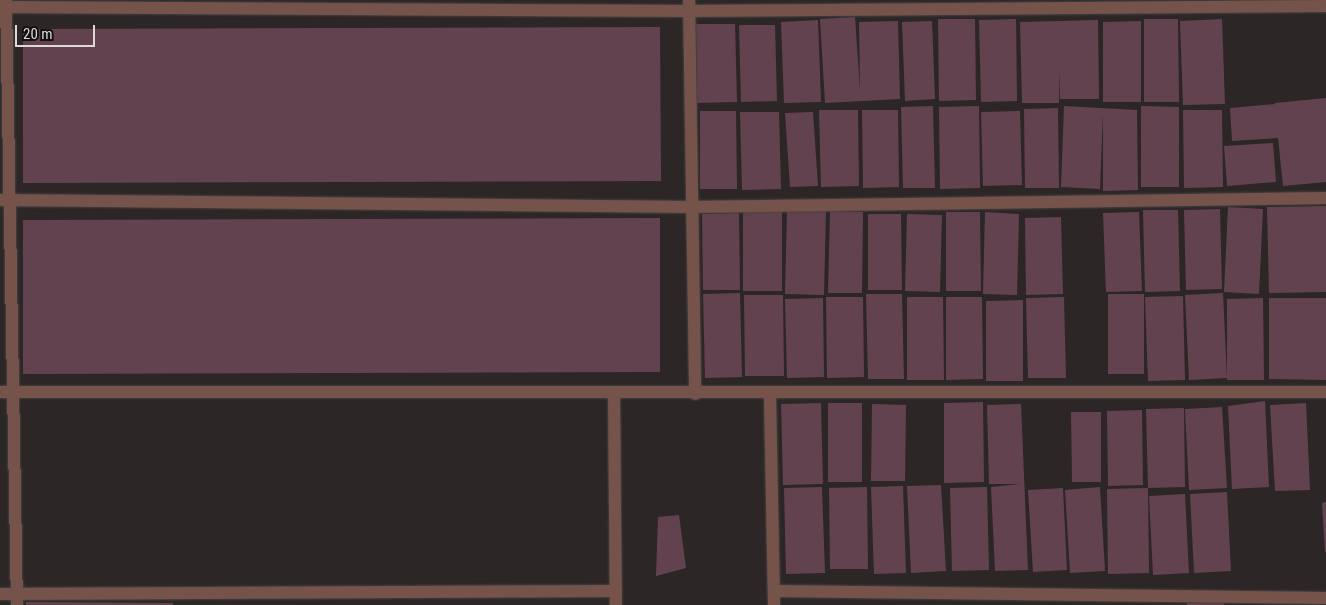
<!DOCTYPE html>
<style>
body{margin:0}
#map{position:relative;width:1326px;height:605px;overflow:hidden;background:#2c2626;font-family:"Roboto Condensed",sans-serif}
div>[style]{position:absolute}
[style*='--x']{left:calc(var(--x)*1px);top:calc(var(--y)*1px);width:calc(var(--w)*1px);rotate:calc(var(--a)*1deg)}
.building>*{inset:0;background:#63424f}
.roads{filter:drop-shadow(0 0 1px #484343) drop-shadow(0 0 1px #484343)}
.minor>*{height:12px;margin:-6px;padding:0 6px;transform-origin:6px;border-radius:6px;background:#75534a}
.tertiary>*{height:12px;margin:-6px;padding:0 6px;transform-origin:6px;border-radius:6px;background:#75534a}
span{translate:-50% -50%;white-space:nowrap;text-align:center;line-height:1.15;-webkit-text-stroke:4px #121010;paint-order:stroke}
.scale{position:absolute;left:15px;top:25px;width:80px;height:22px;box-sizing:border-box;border:2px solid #ddd9d9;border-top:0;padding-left:6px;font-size:15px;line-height:18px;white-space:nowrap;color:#ddd9d9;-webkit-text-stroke:4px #121010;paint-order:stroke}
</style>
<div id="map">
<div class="building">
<i style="clip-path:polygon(855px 17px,860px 90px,859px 22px,898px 21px,900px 99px,825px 103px,820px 19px)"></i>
<i style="clip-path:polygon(938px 19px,975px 19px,976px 100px,939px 101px)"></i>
<i style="clip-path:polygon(1016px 19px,1017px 101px,981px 102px,979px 20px)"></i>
<i style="clip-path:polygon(1144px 19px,1178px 19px,1179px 102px,1144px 102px)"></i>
<i style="clip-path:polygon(1222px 19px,1225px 104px,1183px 105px,1180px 21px)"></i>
<i style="clip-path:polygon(818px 20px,821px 102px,784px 103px,781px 22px)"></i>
<i style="clip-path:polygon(1098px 20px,1099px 99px,1060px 99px,1059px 70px,1059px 103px,1022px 103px,1020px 22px)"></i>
<i style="clip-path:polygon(932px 21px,935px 99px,905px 101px,902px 22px)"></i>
<i style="clip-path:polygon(1141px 21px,1141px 102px,1103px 102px,1103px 22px)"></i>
<i style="clip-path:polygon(696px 24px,735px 24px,737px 102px,697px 103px)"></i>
<i style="clip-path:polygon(739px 25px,775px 25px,777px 101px,741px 102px)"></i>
<i style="clip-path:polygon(660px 27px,661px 181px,23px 183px,23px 29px)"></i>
<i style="clip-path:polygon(1326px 98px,1326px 182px,1283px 186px,1278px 138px,1232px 141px,1230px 108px,1275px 104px,1276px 114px,1275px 103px)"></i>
<i style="clip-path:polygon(933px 106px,935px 188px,903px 188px,901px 107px)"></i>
<i style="clip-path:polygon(979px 106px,980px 188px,940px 189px,939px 107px)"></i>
<i style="clip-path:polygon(1064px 106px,1137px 110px,1138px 190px,1103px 191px,1103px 113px,1100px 189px,1061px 187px)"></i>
<i style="clip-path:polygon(1141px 106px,1179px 107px,1179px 187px,1141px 187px)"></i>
<i style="clip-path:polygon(1058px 108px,1059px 188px,1025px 188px,1024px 109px)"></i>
<i style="clip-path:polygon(819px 110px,858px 110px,859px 186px,821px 187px)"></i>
<i style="clip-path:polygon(862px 110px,898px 110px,899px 187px,863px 188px)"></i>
<i style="clip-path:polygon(1183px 110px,1222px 110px,1223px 187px,1184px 188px)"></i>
<i style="clip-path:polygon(700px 111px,736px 111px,737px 189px,700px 189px)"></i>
<i style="clip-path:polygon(1020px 111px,1022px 185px,983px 186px,981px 112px)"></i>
<i style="clip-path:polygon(740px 112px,779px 112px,781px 189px,742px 190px)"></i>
<i style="clip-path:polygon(813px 112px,818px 186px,790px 187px,785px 113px)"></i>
<i style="clip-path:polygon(1273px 143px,1276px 182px,1227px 186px,1224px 146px)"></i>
<i style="clip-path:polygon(1326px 206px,1326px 292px,1269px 293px,1267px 207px)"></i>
<i style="clip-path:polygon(1228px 207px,1263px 209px,1259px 294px,1224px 292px)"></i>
<i style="clip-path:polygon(1220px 209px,1222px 289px,1186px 290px,1184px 210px)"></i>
<i style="clip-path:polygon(787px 210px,826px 211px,824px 295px,785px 294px)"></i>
<i style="clip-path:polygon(1143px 210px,1178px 210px,1180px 291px,1145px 292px)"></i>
<i style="clip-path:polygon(743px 211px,782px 212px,782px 291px,743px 291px)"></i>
<i style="clip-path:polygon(830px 211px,863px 212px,862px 293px,828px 293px)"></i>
<i style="clip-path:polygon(946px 212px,980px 212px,981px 291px,946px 291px)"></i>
<i style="clip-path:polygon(985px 212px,1019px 214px,1017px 295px,983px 294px)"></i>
<i style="clip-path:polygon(1139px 212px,1142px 291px,1106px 292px,1103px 213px)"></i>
<i style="clip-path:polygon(739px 213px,740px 290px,703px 290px,702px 214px)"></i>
<i style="clip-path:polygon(868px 214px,901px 214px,902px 290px,868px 290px)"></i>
<i style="clip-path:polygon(907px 214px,942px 215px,940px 292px,905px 291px)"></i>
<i style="clip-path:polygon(1061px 217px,1063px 294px,1026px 295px,1025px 218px)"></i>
<i style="clip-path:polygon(660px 218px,660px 372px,23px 374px,23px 220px)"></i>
<i style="clip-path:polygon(740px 293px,742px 377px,705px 378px,703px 294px)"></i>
<i style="clip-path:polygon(1223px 293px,1227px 378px,1189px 380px,1185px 295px)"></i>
<i style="clip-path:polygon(866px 294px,902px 294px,904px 379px,868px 379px)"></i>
<i style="clip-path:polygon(1108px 294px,1144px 294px,1144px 374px,1108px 374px)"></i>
<i style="clip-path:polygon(744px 295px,783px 295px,784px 376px,745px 376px)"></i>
<i style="clip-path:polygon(1183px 296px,1185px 380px,1148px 381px,1145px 297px)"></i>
<i style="clip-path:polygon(826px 297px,863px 297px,864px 377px,827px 378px)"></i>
<i style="clip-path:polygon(907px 297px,943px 297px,944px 380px,907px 380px)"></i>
<i style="clip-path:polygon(946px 297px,982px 297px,983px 379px,946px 380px)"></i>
<i style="clip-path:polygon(1064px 297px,1066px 378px,1028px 378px,1026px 298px)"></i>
<i style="clip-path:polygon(823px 298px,824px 377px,787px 378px,785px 299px)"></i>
<i style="clip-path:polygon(1263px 298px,1264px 380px,1227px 380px,1227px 299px)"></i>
<i style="clip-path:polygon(1269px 298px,1326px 298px,1326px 380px,1269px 379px)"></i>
<i style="clip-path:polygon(1023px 300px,1023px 381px,986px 381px,986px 301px)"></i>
<i style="clip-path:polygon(1265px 401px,1269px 487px,1232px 489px,1228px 406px)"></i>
<i style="clip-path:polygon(983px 402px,984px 482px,944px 483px,944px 403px)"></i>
<i style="clip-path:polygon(821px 403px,823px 484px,783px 485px,781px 404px)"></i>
<i style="clip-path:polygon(828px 403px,862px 403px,862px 482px,828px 482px)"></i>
<i style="clip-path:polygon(1306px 403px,1310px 490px,1275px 491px,1270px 405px)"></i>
<i style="clip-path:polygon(872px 404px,906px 405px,905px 481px,871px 481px)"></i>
<i style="clip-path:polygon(1021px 404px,1028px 570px,995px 571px,991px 487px,1020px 484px,989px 484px,987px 405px)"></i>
<i style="clip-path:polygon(1222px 407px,1227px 488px,1189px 490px,1185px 409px)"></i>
<i style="clip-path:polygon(1184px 408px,1185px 487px,1148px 488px,1146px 409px)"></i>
<i style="clip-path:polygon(1142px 410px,1143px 485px,1108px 486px,1107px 411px)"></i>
<i style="clip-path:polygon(1071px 412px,1101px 412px,1101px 482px,1072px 482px)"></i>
<i style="clip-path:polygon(941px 485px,946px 571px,911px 573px,907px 486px)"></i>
<i style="clip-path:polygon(903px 486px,906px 573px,874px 574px,871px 487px)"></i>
<i style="clip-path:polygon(822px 487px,825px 573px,786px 574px,784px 488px)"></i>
<i style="clip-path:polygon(867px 487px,868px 569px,830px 569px,829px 488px)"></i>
<i style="clip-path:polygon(987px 487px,989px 570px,952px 571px,950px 488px)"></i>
<i style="clip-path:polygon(1100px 487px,1105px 571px,1070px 573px,1065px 490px)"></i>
<i style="clip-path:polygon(1063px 488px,1067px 570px,1033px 572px,1028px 490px)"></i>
<i style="clip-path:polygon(1148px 488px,1149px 573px,1108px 574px,1107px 489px)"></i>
<i style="clip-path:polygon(1227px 492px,1231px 571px,1194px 573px,1190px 494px)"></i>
<i style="clip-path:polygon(1185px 494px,1189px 573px,1153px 575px,1149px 496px)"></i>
<i style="clip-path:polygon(1326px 502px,1326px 552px,1325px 552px,1322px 503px)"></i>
<i style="clip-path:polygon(679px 515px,686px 568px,656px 576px,658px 517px)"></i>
<i style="clip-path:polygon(1224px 601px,1224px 605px,1187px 605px,1187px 603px)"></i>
<i style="clip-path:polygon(26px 602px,173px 603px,173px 605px,26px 605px)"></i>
</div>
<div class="roads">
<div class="minor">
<i style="--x:689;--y:0;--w:394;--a:89.1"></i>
<i style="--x:0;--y:7;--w:689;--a:0.33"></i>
<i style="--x:689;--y:11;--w:637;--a:-0.45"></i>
<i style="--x:0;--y:200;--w:691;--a:0.58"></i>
<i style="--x:691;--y:207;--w:635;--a:-0.81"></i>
<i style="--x:0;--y:392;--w:1326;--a:0"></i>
<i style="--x:614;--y:393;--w:212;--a:89.5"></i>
<i style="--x:770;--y:395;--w:210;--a:88.9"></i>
<i style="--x:774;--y:591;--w:552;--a:0.73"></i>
<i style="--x:0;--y:594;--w:616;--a:-0.28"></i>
</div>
<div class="tertiary">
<i style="--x:6;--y:0;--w:605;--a:88.96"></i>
</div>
</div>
<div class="scale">20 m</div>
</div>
